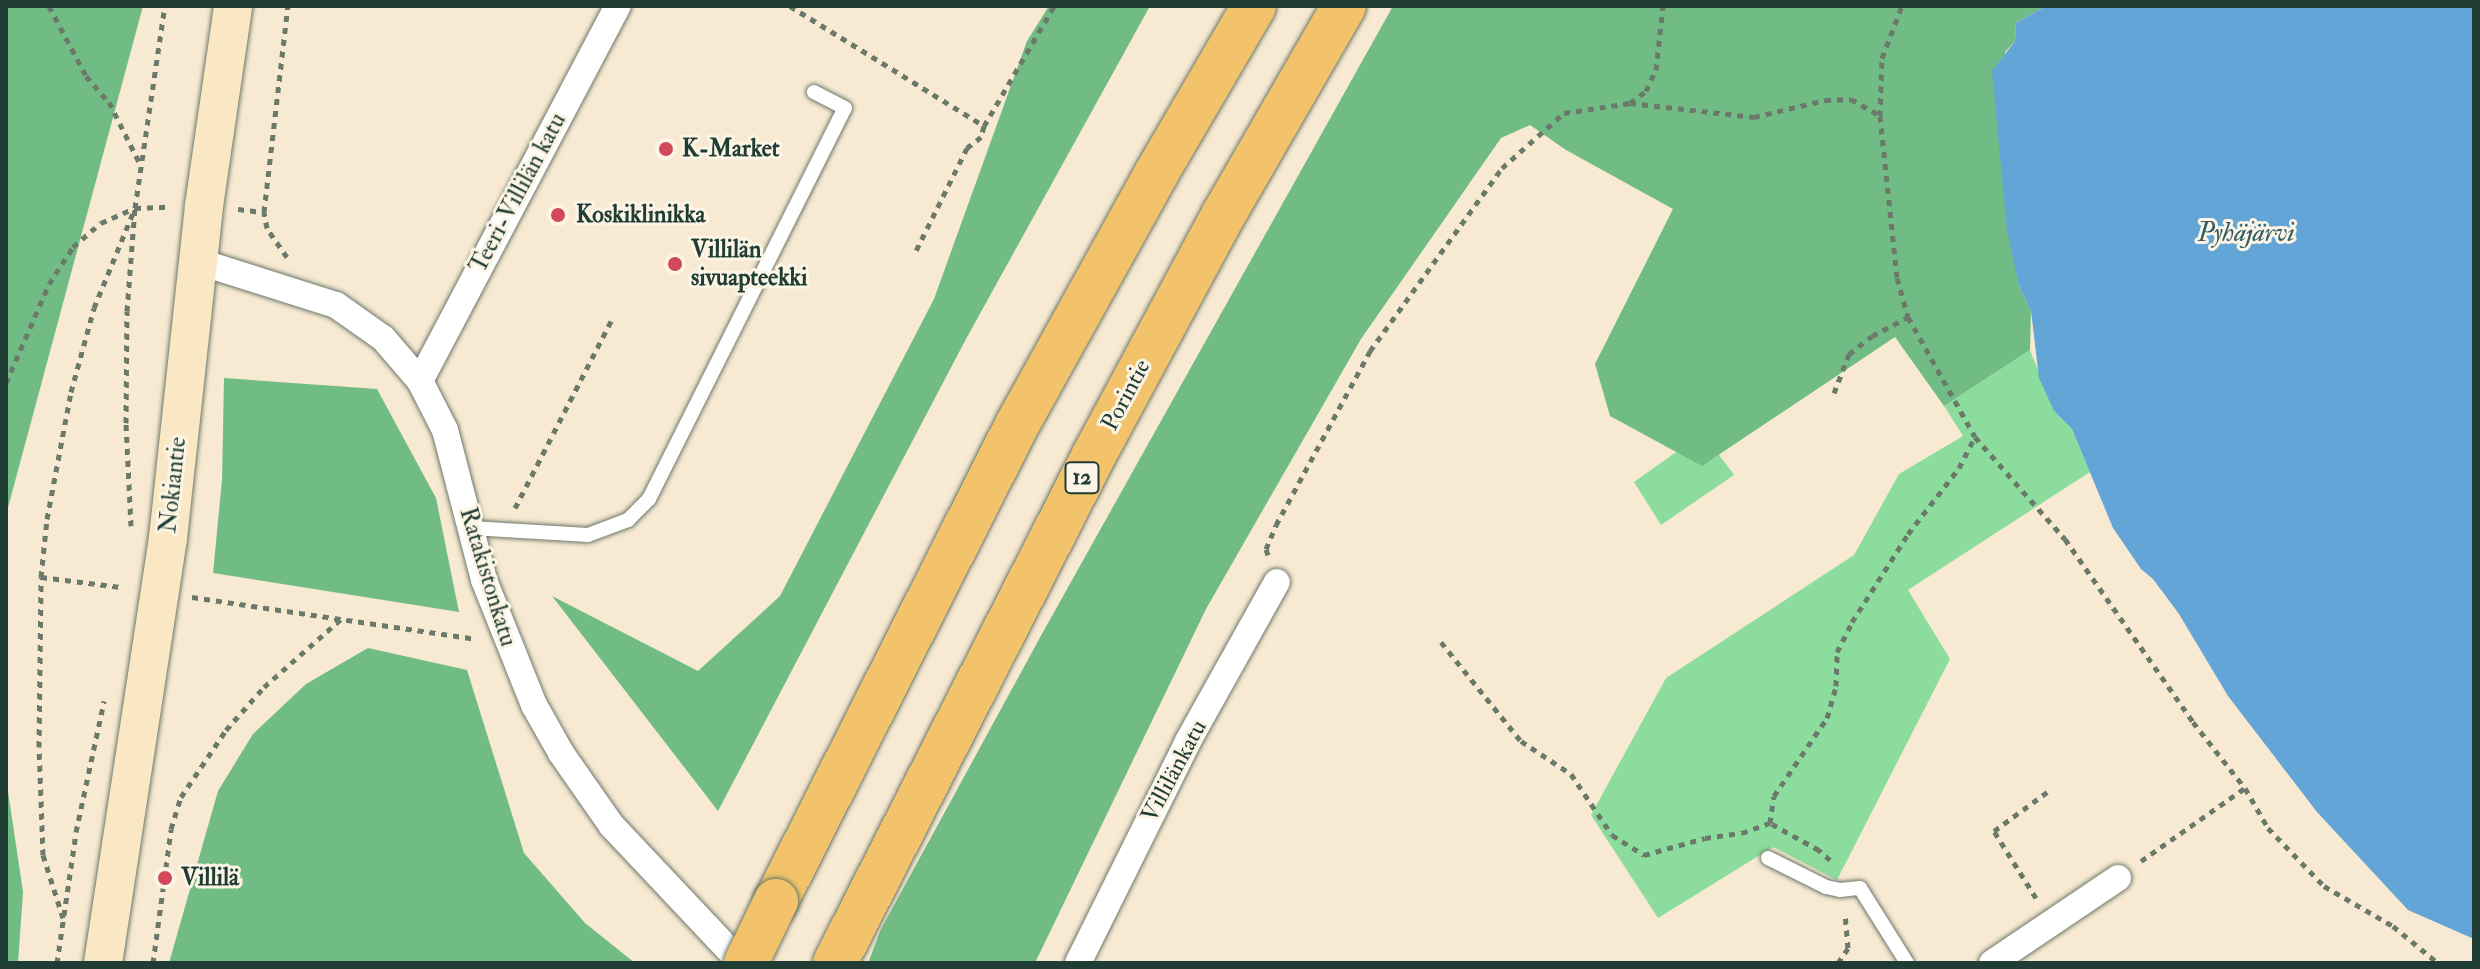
<!DOCTYPE html>
<meta charset="utf-8">
<style>
body{margin:0}
#map{position:relative;width:2480px;height:969px;overflow:hidden;background:#f8e9d2;font-family:"IM FELL Double Pica",serif}
div>[style]{position:absolute}
[style*='--x']{left:calc(var(--x)*1px);top:calc(var(--y)*1px);width:calc(var(--w)*1px);rotate:calc(var(--a)*1deg)}
.green>*{inset:0;background:#8cdd9d}
.forest>*{inset:0;background:#71bc84}
.water>*{inset:0;background:#63a5d6}
.path>*{height:5px;margin-top:-2.5px;transform-origin:0;background:repeating-linear-gradient(90deg,#6b796b 0 6px,transparent 0 12px)}
.roads{filter:drop-shadow(0 0 2px #6b796b) drop-shadow(0 0 2px #6b796b)}
.service>*{height:14px;margin:-7px;padding:0 7px;transform-origin:7px;border-radius:7px;background:#fff}
.minor>*{height:26px;margin:-13px;padding:0 13px;transform-origin:13px;border-radius:13px;background:#fff}
.secondary>*{height:38px;margin:-19px;padding:0 19px;transform-origin:19px;border-radius:19px;background:#fae7c3}
.motorway>*{height:44px;margin:-22px;padding:0 22px;transform-origin:22px;border-radius:22px;background:#f2c36a}
.bridges{filter:drop-shadow(0 0 2px #6b796b) drop-shadow(0 0 2px #6b796b)}
.motorway-bridge>*{height:44px;margin:-22px;padding:0 22px;transform-origin:22px;border-radius:22px;background:#f2c36a}
.dots>*{width:22px;height:22px;translate:-50% -50%;box-sizing:border-box;border:4px solid #fcf5e5;border-radius:50%}
span{translate:-50% -50%;white-space:nowrap;text-align:center;line-height:1.15;-webkit-text-stroke:6px #fcf5e5;paint-order:stroke}
.shield-label span{padding:2px 6px;background:#fcf5e5;border:2px solid;border-radius:6px;-webkit-text-stroke-width:0}
.shield-label{font-size:22px;color:#1f3d34;font-weight:700}
.poi-label{font-size:24px;color:#1f3d34;font-weight:700}
.left{translate:0 -50%;text-align:left}
.street-label{font-size:24px;color:#1f3d34}
.water-label{font-size:26px;color:#335c65;font-style:italic}
.frame{position:absolute;inset:0;border:8px solid #1f3d34;pointer-events:none}
</style>
<div id="map">
<div class="green">
<i style="clip-path:polygon(2030px 350px,2054px 411px,2072px 429px,2090px 472px,1908px 590px,1950px 659px,1837px 880px,1773px 847px,1658px 918px,1591px 815px,1666px 678px,1854px 555px,1899px 474px,1963px 436px,1944px 406px)"></i>
<i style="clip-path:polygon(1703px 433px,1734px 475px,1661px 525px,1634px 482px)"></i>
</div>
<div class="forest">
<i style="clip-path:polygon(6px 6px,143px 6px,6px 515px)"></i>
<i style="clip-path:polygon(1049px 6px,1150px 6px,966px 339px,718px 811px,552px 596px,698px 671px,780px 596px,934px 299px,1027px 41px)"></i>
<i style="clip-path:polygon(1393px 6px,2046px 6px,2016px 23px,2015px 41px,2005px 52px,2019px 286px,2031px 311px,2030px 350px,1944px 406px,1895px 337px,1702px 466px,1610px 416px,1595px 364px,1673px 209px,1566px 150px,1530px 125px,1501px 138px,1361px 339px,1206px 609px,1035px 963px,868px 963px,881px 929px,1043px 632px)"></i>
<i style="clip-path:polygon(224px 378px,377px 389px,436px 498px,459px 612px,213px 573px,222px 480px)"></i>
<i style="clip-path:polygon(368px 648px,467px 670px,524px 853px,585px 923px,635px 963px,169px 963px,218px 791px,253px 734px,306px 684px)"></i>
<i style="clip-path:polygon(6px 778px,23px 892px,18px 963px,6px 963px)"></i>
</div>
<div class="water">
<i style="clip-path:polygon(2046px 6px,2474px 6px,2474px 939px,2408px 910px,2317px 812px,2228px 696px,2179px 614px,2153px 579px,2141px 569px,2113px 528px,2072px 429px,2054px 411px,2039px 378px,2031px 311px,2019px 286px,2007px 231px,1992px 71px,2015px 41px,2016px 23px)"></i>
</div>
<div class="path">
<i style="--x:49;--y:6;--w:79;--a:62.1"></i>
<i style="--x:86;--y:76;--w:35;--a:49"></i>
<i style="--x:109;--y:102;--w:69;--a:63.4"></i>
<i style="--x:790;--y:6;--w:228;--a:31.7"></i>
<i style="--x:984;--y:126;--w:11;--a:105"></i>
<i style="--x:981;--y:137;--w:18;--a:142"></i>
<i style="--x:967;--y:148;--w:119;--a:116.4"></i>
<i style="--x:1630;--y:103;--w:125;--a:6.4"></i>
<i style="--x:1754;--y:117;--w:73;--a:-13.5"></i>
<i style="--x:1825;--y:100;--w:26;--a:-2"></i>
<i style="--x:1851;--y:99;--w:34;--a:30"></i>
<i style="--x:1880;--y:116;--w:163;--a:84"></i>
<i style="--x:1897;--y:278;--w:41;--a:74.2"></i>
<i style="--x:1908;--y:317;--w:137;--a:60.8"></i>
<i style="--x:1975;--y:437;--w:136;--a:48.6"></i>
<i style="--x:2065;--y:539;--w:223;--a:55"></i>
<i style="--x:2193;--y:722;--w:84;--a:51.8"></i>
<i style="--x:2245;--y:788;--w:46;--a:60.1"></i>
<i style="--x:2268;--y:828;--w:81;--a:46"></i>
<i style="--x:2324;--y:886;--w:80;--a:30.1"></i>
<i style="--x:2393;--y:926;--w:58;--a:39.4"></i>
<i style="--x:1880;--y:116;--w:58;--a:-88"></i>
<i style="--x:1882;--y:58;--w:56;--a:-69"></i>
<i style="--x:984;--y:126;--w:139;--a:-59.7"></i>
<i style="--x:238;--y:209;--w:26;--a:7"></i>
<i style="--x:287;--y:257;--w:35;--a:-125"></i>
<i style="--x:267;--y:228;--w:16;--a:-101"></i>
<i style="--x:264;--y:212;--w:207;--a:-83.4"></i>
<i style="--x:6;--y:383;--w:108;--a:-66.5"></i>
<i style="--x:49;--y:284;--w:44;--a:-57"></i>
<i style="--x:73;--y:247;--w:37;--a:-41"></i>
<i style="--x:101;--y:223;--w:37;--a:-24"></i>
<i style="--x:135;--y:208;--w:33;--a:-2"></i>
<i style="--x:1834;--y:393;--w:42;--a:-69"></i>
<i style="--x:1849;--y:354;--w:29;--a:-38"></i>
<i style="--x:1872;--y:336;--w:41;--a:-27.8"></i>
<i style="--x:515;--y:508;--w:212;--a:-62.8"></i>
<i style="--x:131;--y:526;--w:103;--a:-92.8"></i>
<i style="--x:126;--y:423;--w:112;--a:-89.5"></i>
<i style="--x:127;--y:311;--w:103;--a:-85.6"></i>
<i style="--x:135;--y:208;--w:204;--a:-81.6"></i>
<i style="--x:1268;--y:555;--w:6;--a:-108"></i>
<i style="--x:1266;--y:549;--w:26;--a:-67"></i>
<i style="--x:1276;--y:525;--w:198;--a:-61.6"></i>
<i style="--x:1370;--y:351;--w:226;--a:-54.2"></i>
<i style="--x:1502;--y:168;--w:83;--a:-41.6"></i>
<i style="--x:1564;--y:113;--w:67;--a:-8.6"></i>
<i style="--x:1630;--y:103;--w:20;--a:-37"></i>
<i style="--x:1646;--y:91;--w:23;--a:-65"></i>
<i style="--x:1656;--y:70;--w:64;--a:-83.8"></i>
<i style="--x:41;--y:577;--w:80;--a:7.2"></i>
<i style="--x:192;--y:597;--w:286;--a:8.4"></i>
<i style="--x:1441;--y:642;--w:127;--a:51.1"></i>
<i style="--x:1521;--y:741;--w:60;--a:33.4"></i>
<i style="--x:1571;--y:774;--w:73;--a:56.1"></i>
<i style="--x:1612;--y:835;--w:38;--a:32"></i>
<i style="--x:1644;--y:855;--w:63;--a:-15.6"></i>
<i style="--x:1705;--y:838;--w:37;--a:-8"></i>
<i style="--x:1742;--y:833;--w:30;--a:-20"></i>
<i style="--x:1830;--y:860;--w:15;--a:-138"></i>
<i style="--x:1819;--y:850;--w:56;--a:-151.1"></i>
<i style="--x:1770;--y:823;--w:27;--a:-82"></i>
<i style="--x:1774;--y:796;--w:94;--a:-55.8"></i>
<i style="--x:1827;--y:718;--w:33;--a:-74"></i>
<i style="--x:1836;--y:686;--w:34;--a:-88"></i>
<i style="--x:1837;--y:652;--w:34;--a:-63"></i>
<i style="--x:1852;--y:622;--w:104;--a:-57.5"></i>
<i style="--x:1908;--y:534;--w:83;--a:-52.3"></i>
<i style="--x:1959;--y:468;--w:35;--a:-63"></i>
<i style="--x:2141;--y:861;--w:127;--a:-35.1"></i>
<i style="--x:2036;--y:898;--w:79;--a:-122.1"></i>
<i style="--x:1994;--y:831;--w:66;--a:-36.3"></i>
<i style="--x:63;--y:918;--w:66;--a:-107.6"></i>
<i style="--x:43;--y:855;--w:108;--a:-92.1"></i>
<i style="--x:39;--y:747;--w:170;--a:-89.3"></i>
<i style="--x:41;--y:577;--w:58;--a:-84.1"></i>
<i style="--x:47;--y:519;--w:129;--a:-79.3"></i>
<i style="--x:71;--y:392;--w:87;--a:-74.7"></i>
<i style="--x:94;--y:308;--w:103;--a:-67.7"></i>
<i style="--x:57;--y:963;--w:132;--a:-81.7"></i>
<i style="--x:76;--y:832;--w:134;--a:-77.9"></i>
<i style="--x:153;--y:963;--w:135;--a:-82.3"></i>
<i style="--x:171;--y:829;--w:34;--a:-73"></i>
<i style="--x:181;--y:797;--w:81;--a:-56.1"></i>
<i style="--x:226;--y:730;--w:57;--a:-48.5"></i>
<i style="--x:264;--y:687;--w:106;--a:-41.5"></i>
<i style="--x:1838;--y:963;--w:18;--a:-56"></i>
<i style="--x:1848;--y:948;--w:33;--a:-95"></i>
</div>
<div class="roads">
<div class="service">
<i style="--x:471;--y:528;--w:117;--a:3.4"></i>
<i style="--x:588;--y:535;--w:43;--a:-20.6"></i>
<i style="--x:628;--y:520;--w:30;--a:-45"></i>
<i style="--x:649;--y:499;--w:437;--a:-63.4"></i>
<i style="--x:845;--y:108;--w:35;--a:-153"></i>
<i style="--x:1768;--y:858;--w:65;--a:26.6"></i>
<i style="--x:1826;--y:887;--w:14;--a:12"></i>
<i style="--x:1840;--y:890;--w:20;--a:-6"></i>
<i style="--x:1860;--y:888;--w:89;--a:57.9"></i>
</div>
<div class="minor">
<i style="--x:197;--y:261;--w:146;--a:17.6"></i>
<i style="--x:336;--y:305;--w:57;--a:35.1"></i>
<i style="--x:383;--y:338;--w:57;--a:49.3"></i>
<i style="--x:420;--y:381;--w:55;--a:63"></i>
<i style="--x:445;--y:430;--w:155;--a:75.4"></i>
<i style="--x:484;--y:580;--w:135;--a:68.2"></i>
<i style="--x:534;--y:705;--w:55;--a:60.6"></i>
<i style="--x:561;--y:753;--w:89;--a:55.1"></i>
<i style="--x:612;--y:826;--w:188;--a:46.7"></i>
<i style="--x:420;--y:381;--w:424;--a:-62.2"></i>
<i style="--x:1078;--y:963;--w:248;--a:-63.6"></i>
<i style="--x:1188;--y:741;--w:182;--a:-60.8"></i>
<i style="--x:1992;--y:963;--w:152;--a:-34"></i>
</div>
<div class="secondary">
<i style="--x:103;--y:963;--w:430;--a:-81.3"></i>
<i style="--x:168;--y:538;--w:334;--a:-83.8"></i>
<i style="--x:204;--y:206;--w:202;--a:-81.7"></i>
</div>
<div class="motorway">
<i style="--x:776;--y:901;--w:534;--a:-63.15"></i>
<i style="--x:1017;--y:425;--w:287;--a:-61"></i>
<i style="--x:1156;--y:174;--w:194;--a:-59.7"></i>
<i style="--x:835;--y:963;--w:568;--a:-62.98"></i>
<i style="--x:1093;--y:457;--w:276;--a:-61.7"></i>
<i style="--x:1224;--y:214;--w:240;--a:-60"></i>
</div>
</div>
<div class="bridges">
<div class="motorway-bridge">
<i style="--x:746;--y:963;--w:69;--a:-64.2"></i>
</div>
</div>
<div class="dots">
<i style="left:666px;top:149px;background:#d1495b"></i>
<i style="left:558px;top:215px;background:#d1495b"></i>
<i style="left:675px;top:264px;background:#d1495b"></i>
<i style="left:165px;top:878px;background:#d1495b"></i>
</div>
<div class="shield-label">
<span style="left:1082px;top:478px">12</span>
</div>
<div class="poi-label">
<span class="left" style="left:682px;top:149px">K-Market</span>
<span class="left" style="left:576px;top:215px">Koskiklinikka</span>
<span class="left" style="left:691px;top:264px">Villilän<br>sivuapteekki</span>
<span class="left" style="left:181px;top:878px">Villilä</span>
</div>
<div class="street-label">
<span style="left:518px;top:193px;rotate:-62deg">Teeri-Villilän katu</span>
<span style="left:1126px;top:395px;rotate:-62deg">Porintie</span>
<span style="left:173px;top:485px;rotate:-84deg">Nokiantie</span>
<span style="left:488px;top:577px;rotate:73deg">Ratakistonkatu</span>
<span style="left:1174px;top:771px;rotate:-62deg">Villilänkatu</span>
</div>
<div class="water-label">
<span style="left:2246px;top:234px">Pyhäjärvi</span>
</div>
<div class="frame"></div>
</div>
